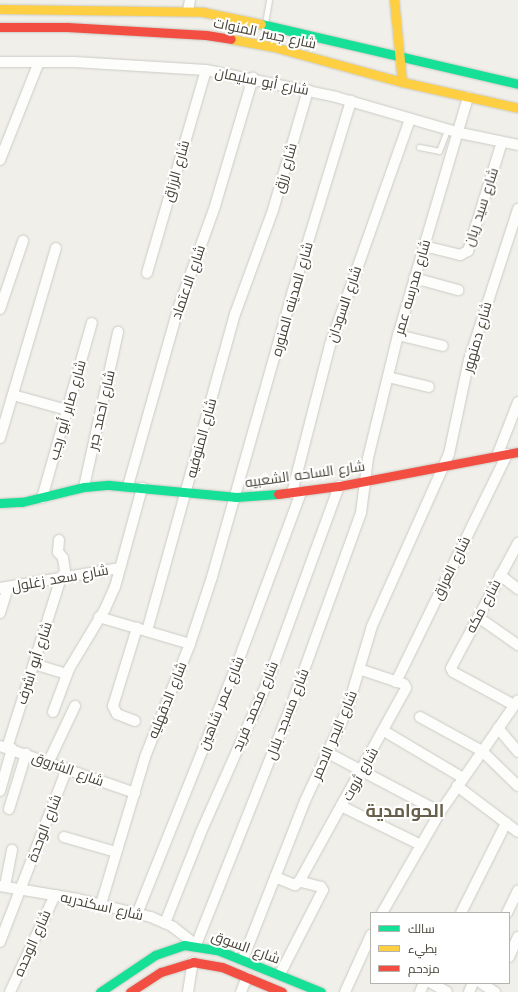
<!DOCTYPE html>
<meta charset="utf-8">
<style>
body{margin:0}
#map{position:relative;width:518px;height:992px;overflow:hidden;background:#f0efe9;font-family:"Work Sans",Cairo,sans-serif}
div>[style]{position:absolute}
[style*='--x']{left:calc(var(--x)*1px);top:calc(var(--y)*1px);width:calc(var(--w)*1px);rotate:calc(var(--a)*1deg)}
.roads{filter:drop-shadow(0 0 1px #cccbc5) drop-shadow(0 0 1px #cccbc5)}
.lane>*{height:5px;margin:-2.5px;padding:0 2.5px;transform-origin:2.5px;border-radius:2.5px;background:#fdfdfc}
.street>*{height:10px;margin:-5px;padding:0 5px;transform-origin:5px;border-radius:5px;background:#fdfdfc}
.fast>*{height:9px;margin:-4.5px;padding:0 4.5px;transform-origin:4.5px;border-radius:4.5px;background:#16e098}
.slow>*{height:9px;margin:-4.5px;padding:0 4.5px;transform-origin:4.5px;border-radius:4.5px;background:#ffcf43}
.jam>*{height:9px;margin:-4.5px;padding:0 4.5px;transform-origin:4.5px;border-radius:4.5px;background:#f24e42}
span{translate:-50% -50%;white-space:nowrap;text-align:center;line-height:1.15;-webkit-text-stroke:4px #fff;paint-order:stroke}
.street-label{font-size:14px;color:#454135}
.district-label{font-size:18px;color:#68604c;font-weight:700}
.legend{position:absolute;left:370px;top:912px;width:140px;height:72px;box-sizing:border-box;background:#fff;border:1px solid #b5b3ae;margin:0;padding:5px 7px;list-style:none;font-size:12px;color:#454135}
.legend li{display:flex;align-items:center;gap:8px;height:20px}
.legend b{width:20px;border:1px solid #b5b3ae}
</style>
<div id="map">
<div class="roads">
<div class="lane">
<i style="--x:265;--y:23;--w:23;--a:-80"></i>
<i style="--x:419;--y:147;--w:20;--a:11"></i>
<i style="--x:439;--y:151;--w:22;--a:-69"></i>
</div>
<div class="street">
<i style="--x:188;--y:11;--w:11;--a:-80"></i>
<i style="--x:0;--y:62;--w:74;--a:0"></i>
<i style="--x:74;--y:62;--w:132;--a:3.5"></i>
<i style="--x:206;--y:70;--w:133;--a:11.7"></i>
<i style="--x:336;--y:97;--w:129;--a:16.2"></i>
<i style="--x:460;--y:133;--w:59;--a:11.7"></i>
<i style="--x:0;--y:160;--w:105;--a:-68.3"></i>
<i style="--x:424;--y:246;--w:37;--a:14"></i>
<i style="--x:460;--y:255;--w:9;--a:-27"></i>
<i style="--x:468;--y:251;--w:114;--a:-72.7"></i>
<i style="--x:147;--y:273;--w:211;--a:-73.8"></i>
<i style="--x:414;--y:278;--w:46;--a:15.3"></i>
<i style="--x:0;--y:309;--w:72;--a:-71.3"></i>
<i style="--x:398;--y:335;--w:46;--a:13.7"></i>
<i style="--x:388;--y:377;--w:42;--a:13.7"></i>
<i style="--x:13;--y:395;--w:56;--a:15.5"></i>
<i style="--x:0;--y:438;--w:198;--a:-73.6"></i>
<i style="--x:497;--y:456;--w:58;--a:-68.7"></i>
<i style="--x:128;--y:486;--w:184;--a:-74.2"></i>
<i style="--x:178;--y:309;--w:109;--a:-70.2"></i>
<i style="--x:215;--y:206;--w:134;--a:-73.5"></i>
<i style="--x:84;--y:487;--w:159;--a:-77.6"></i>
<i style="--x:292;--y:493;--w:153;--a:-75.6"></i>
<i style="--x:330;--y:345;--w:240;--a:-70.5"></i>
<i style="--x:42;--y:498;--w:182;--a:-74.1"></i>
<i style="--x:59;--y:540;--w:12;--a:95"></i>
<i style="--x:58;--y:552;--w:8;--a:50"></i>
<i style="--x:63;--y:558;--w:20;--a:81"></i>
<i style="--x:500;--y:575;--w:23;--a:38"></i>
<i style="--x:0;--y:588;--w:122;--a:-9.5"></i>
<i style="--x:0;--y:613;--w:27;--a:-73"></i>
<i style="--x:99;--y:617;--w:95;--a:16.5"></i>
<i style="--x:478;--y:617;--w:49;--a:35"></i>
<i style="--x:147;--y:631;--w:329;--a:-74.5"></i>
<i style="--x:235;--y:314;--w:111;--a:-69.9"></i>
<i style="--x:273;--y:210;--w:125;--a:-73.7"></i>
<i style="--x:34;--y:664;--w:34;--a:17"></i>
<i style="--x:396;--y:682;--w:254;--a:-64"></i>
<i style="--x:514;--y:705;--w:69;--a:-151.6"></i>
<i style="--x:453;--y:672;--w:4;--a:-117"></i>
<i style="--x:451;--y:668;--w:142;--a:-61.8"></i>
<i style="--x:53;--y:712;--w:46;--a:-69.6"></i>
<i style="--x:69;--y:669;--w:70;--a:-59"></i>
<i style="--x:105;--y:609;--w:24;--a:-66"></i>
<i style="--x:115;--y:587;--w:103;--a:-74.7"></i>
<i style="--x:420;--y:717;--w:71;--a:28.7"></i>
<i style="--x:482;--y:751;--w:50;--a:44.2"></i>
<i style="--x:135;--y:721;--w:19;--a:-159"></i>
<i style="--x:117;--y:714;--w:9;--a:-117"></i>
<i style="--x:113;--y:706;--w:82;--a:-72.9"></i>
<i style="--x:498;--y:728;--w:31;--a:50"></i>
<i style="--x:384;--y:731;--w:92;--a:30.7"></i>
<i style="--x:0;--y:746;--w:143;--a:19.2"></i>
<i style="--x:7;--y:748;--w:178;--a:-72.4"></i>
<i style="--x:328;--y:753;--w:127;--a:27.8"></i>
<i style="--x:49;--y:761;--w:61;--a:-64.7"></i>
<i style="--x:457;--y:786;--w:76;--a:37"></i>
<i style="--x:0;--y:791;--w:44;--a:-74.1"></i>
<i style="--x:341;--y:806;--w:89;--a:26"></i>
<i style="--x:9;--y:809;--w:58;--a:-72.8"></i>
<i style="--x:64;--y:837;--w:54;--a:16.1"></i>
<i style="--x:275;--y:877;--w:22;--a:22"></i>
<i style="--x:295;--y:885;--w:5;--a:-37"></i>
<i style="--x:299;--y:882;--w:222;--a:-61.1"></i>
<i style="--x:406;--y:688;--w:4;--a:-117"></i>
<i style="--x:404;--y:684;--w:47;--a:-161.6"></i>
<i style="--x:0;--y:886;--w:79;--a:9.5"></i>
<i style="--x:78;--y:899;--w:75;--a:13.9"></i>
<i style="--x:151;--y:917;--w:24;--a:24"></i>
<i style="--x:173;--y:927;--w:29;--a:38"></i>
<i style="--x:196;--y:945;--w:254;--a:-68.3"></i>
<i style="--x:290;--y:709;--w:208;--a:-70.1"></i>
<i style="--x:361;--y:513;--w:55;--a:-82.7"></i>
<i style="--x:368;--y:458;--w:127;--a:-76.3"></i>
<i style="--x:398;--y:335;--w:248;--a:-73.6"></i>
<i style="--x:5;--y:886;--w:37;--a:-79"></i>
<i style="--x:101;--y:904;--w:153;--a:-73.3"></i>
<i style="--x:145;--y:757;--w:122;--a:-68.3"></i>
<i style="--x:190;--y:644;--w:71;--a:-71.8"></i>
<i style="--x:212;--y:577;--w:294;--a:-74.2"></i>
<i style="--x:292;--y:294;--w:202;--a:-73"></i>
<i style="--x:382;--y:913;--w:116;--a:-60.1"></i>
<i style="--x:440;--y:812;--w:136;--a:-55.1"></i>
<i style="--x:461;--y:913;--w:101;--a:-63.4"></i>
<i style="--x:507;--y:913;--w:25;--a:-64"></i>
<i style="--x:137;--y:914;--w:283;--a:-68.2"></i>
<i style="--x:242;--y:651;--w:170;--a:-69.6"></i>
<i style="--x:165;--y:923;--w:98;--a:-68.4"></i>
<i style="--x:201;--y:832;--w:163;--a:-66.1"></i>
<i style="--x:267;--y:683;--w:210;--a:-69.9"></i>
<i style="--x:0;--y:942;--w:186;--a:-68.9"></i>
<i style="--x:509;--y:957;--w:22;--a:-66"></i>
<i style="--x:243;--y:959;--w:170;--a:-68.6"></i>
<i style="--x:305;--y:801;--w:100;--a:-65.2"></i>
<i style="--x:347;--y:710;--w:88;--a:-73.4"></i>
<i style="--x:372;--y:626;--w:188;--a:-65.9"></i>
<i style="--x:449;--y:454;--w:96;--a:-78"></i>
<i style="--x:469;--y:360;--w:159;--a:-72"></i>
<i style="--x:280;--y:974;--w:94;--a:-62.9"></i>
<i style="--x:323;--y:890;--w:4;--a:-124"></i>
<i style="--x:321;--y:887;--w:23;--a:-165"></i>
<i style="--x:431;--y:983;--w:18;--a:29"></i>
<i style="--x:481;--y:983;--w:17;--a:33"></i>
<i style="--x:10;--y:992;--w:107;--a:-65.1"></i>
<i style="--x:188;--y:992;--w:30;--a:-81"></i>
<i style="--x:241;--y:992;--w:16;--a:-68"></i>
<i style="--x:345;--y:992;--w:63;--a:-65.5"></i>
<i style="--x:420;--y:992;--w:10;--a:-66"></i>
<i style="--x:469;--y:992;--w:10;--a:-66"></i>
</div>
<div class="fast">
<i style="--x:261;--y:24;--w:264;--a:13.1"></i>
<i style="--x:0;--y:503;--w:22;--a:-3"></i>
<i style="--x:22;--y:502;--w:64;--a:-13.6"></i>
<i style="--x:84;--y:487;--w:25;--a:-5"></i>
<i style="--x:109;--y:485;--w:128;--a:5.4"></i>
<i style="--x:236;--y:497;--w:42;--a:-4.1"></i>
<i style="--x:100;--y:992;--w:66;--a:-33.9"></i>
<i style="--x:155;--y:955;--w:31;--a:-19"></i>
<i style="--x:184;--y:945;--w:36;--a:9"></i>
<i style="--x:220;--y:951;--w:109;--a:22.1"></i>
</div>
<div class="slow">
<i style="--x:394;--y:0;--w:82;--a:84.4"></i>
<i style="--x:0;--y:9;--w:203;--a:0.8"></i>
<i style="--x:203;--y:12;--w:59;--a:11.7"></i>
<i style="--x:231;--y:39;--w:44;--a:10.5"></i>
<i style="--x:274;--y:47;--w:133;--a:15.3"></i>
<i style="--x:402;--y:82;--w:119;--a:12.6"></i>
</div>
<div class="jam">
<i style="--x:0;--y:27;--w:67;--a:0"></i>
<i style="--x:67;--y:27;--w:139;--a:3.3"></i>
<i style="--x:206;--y:35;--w:25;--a:9"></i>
<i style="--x:278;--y:494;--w:62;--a:-7.5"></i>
<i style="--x:339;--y:486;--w:182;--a:-10.8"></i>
<i style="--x:130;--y:992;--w:37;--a:-33"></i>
<i style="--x:161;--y:972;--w:34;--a:-17"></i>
<i style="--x:193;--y:962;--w:29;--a:10"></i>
<i style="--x:222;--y:967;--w:65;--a:22.6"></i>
</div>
</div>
<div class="street-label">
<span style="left:265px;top:33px;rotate:12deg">شارع جسر المنوات</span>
<span style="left:262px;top:81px;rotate:11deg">شارع أبو سليمان</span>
<span style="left:285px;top:168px;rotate:-74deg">شارع رزق</span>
<span style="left:176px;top:171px;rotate:-74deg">شارع الرزاق</span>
<span style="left:481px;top:207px;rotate:-72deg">شارع سيد ريان</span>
<span style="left:188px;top:282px;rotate:-71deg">شارع الاعتماد</span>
<span style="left:412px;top:287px;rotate:-74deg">شارع مدرسه عمر</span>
<span style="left:292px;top:299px;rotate:-74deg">شارع المدينه المنوره</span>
<span style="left:344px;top:304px;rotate:-71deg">شارع السودان</span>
<span style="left:477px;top:337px;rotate:-74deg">شارع دمنهور</span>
<span style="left:67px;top:410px;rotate:-74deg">شارع صابر أبو رجب</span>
<span style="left:101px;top:410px;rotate:-77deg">شارع احمد جبر</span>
<span style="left:201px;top:438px;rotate:-75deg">شارع المنوفيه</span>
<span style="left:305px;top:474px;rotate:-8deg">شارع الساحه الشعبيه</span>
<span style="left:451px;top:568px;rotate:-64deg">شارع العراق</span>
<span style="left:60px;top:578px;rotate:-10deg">شارع سعد زغلول</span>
<span style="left:483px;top:606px;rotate:-62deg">شارع مكه</span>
<span style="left:34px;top:663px;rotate:-72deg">شارع أبو اشرف</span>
<span style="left:167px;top:700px;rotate:-68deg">شارع الدقهليه</span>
<span style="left:221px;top:703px;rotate:-68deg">شارع عمر شاهين</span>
<span style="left:255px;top:706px;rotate:-67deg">شارع محمد فريد</span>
<span style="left:287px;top:714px;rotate:-69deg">شارع مسجد بلال</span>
<span style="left:334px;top:735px;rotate:-67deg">شارع البحر الاحمر</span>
<span style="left:68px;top:769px;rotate:20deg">شارع الشروق</span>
<span style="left:360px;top:774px;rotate:-61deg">شارع ثروت</span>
<span style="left:44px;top:828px;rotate:-69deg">شارع الوحدة</span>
<span style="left:102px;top:906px;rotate:13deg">شارع اسكندريه</span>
<span style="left:32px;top:943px;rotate:-66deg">شارع الوحده</span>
<span style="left:246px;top:947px;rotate:20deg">شارع السوق</span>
</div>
<div class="district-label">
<span style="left:405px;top:811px">الحوامدية</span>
</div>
<ul class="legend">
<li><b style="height:5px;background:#16e098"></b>سالك</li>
<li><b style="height:5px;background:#ffcf43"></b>بطيء</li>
<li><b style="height:5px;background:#f24e42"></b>مزدحم</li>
</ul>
</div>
